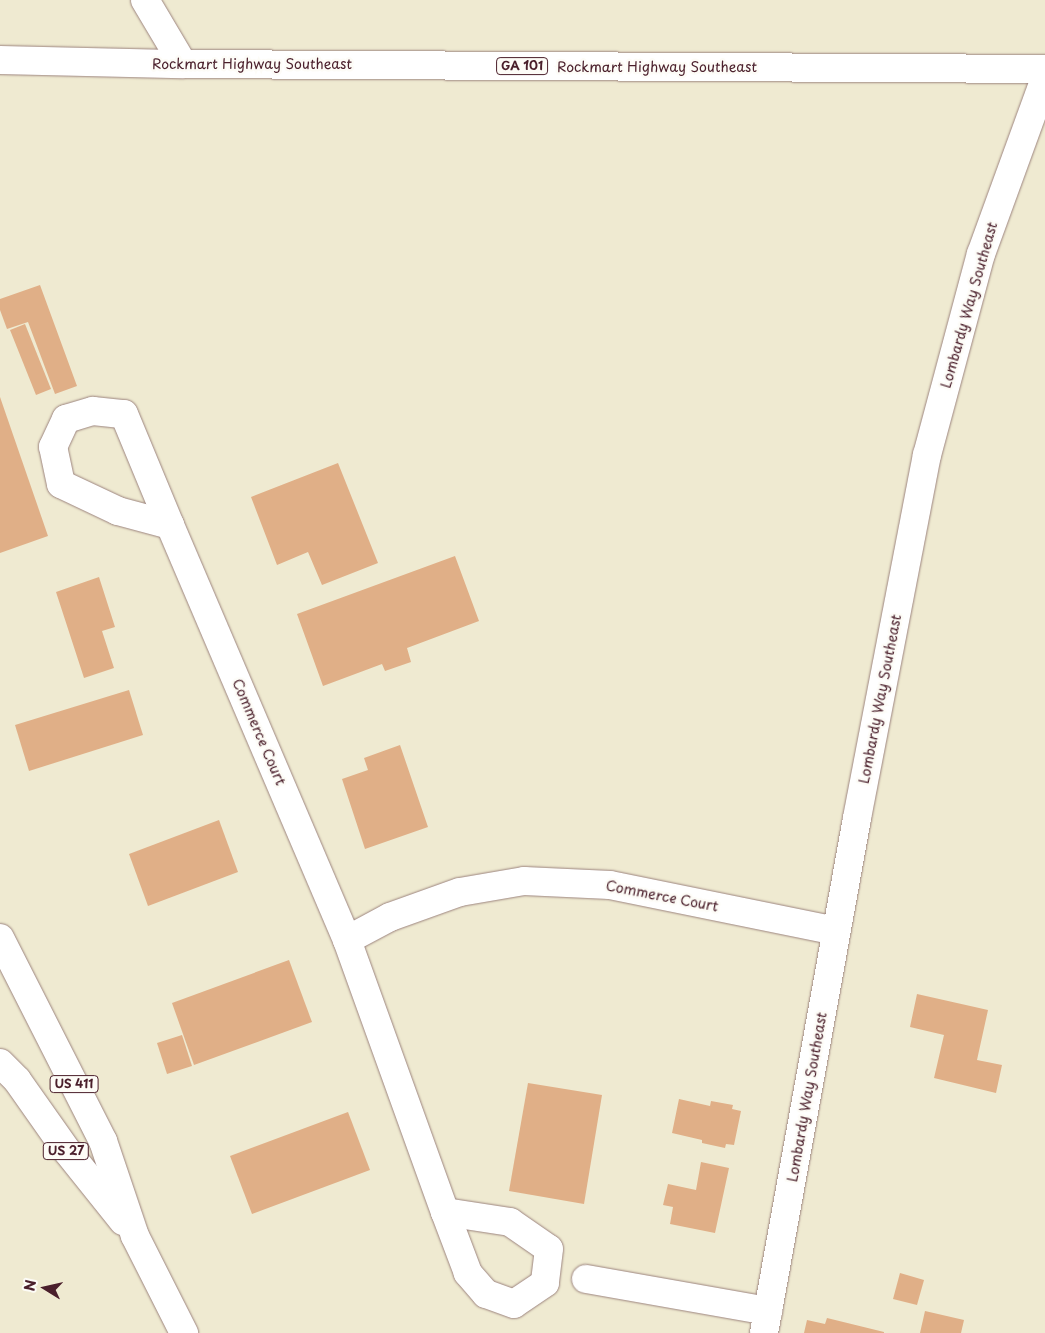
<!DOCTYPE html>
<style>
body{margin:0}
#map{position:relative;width:1045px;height:1333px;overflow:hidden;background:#efead1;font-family:"Playpen Sans",sans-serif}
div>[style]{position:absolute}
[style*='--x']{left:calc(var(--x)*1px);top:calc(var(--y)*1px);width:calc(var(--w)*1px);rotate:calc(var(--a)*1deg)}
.building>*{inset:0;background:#e0af87}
.roads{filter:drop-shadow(0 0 1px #9c847e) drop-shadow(0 0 1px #9c847e)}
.minor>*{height:28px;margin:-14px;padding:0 14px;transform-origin:14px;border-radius:14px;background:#fff}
.major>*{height:28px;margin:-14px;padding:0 14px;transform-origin:14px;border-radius:14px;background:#fff}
.highway>*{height:28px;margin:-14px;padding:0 14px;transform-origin:14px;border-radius:14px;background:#fff}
span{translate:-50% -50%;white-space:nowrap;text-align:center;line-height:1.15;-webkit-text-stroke:5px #fdfcf7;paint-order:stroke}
.shield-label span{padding:1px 4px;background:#fdfcf7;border:1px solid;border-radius:4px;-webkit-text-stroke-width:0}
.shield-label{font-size:12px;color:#4a1f2b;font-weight:700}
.street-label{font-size:14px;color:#4a1f2b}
.north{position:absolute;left:20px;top:1263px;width:50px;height:50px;-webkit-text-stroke:4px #fdfcf7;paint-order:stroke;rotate:280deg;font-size:14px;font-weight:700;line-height:20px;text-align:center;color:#4a1f2b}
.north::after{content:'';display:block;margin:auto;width:18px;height:22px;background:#4a1f2b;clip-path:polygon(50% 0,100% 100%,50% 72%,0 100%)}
</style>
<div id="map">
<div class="building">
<i style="clip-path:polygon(40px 285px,77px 386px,55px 394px,28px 322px,7px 329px,0 310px,0 299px)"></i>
<i style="clip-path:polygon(25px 324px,51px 389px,36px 395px,10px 330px)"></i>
<i style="clip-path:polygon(0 397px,48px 536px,0 553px)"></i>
<i style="clip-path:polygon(338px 463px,378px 563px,322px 585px,308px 552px,277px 565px,251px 497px)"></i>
<i style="clip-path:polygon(455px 556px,479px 621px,407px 648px,411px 662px,385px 671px,382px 664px,323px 686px,297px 614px)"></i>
<i style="clip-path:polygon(99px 577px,115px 627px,102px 631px,114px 668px,84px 678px,56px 592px)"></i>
<i style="clip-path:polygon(129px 690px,143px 735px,29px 771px,15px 725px)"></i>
<i style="clip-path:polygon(400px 745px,428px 827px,365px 849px,342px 779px,368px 770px,364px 758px)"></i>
<i style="clip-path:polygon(219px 820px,238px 872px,148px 906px,129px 854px)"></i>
<i style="clip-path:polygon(289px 960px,312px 1022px,194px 1065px,172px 1003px)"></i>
<i style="clip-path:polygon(917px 994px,988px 1010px,977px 1060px,1002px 1065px,996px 1093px,934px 1078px,944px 1035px,910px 1027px)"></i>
<i style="clip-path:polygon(182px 1035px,192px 1066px,167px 1074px,157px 1043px)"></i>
<i style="clip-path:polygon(528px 1083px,602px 1095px,584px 1204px,509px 1191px)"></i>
<i style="clip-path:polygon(679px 1099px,710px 1106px,711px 1101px,733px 1105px,732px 1109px,741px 1111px,734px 1145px,726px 1144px,725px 1148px,702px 1143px,702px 1140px,672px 1133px)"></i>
<i style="clip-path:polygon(348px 1112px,370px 1170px,252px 1214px,230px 1156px)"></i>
<i style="clip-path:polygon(701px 1162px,729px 1168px,715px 1233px,670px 1224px,673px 1207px,663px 1205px,668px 1184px,696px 1190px)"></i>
<i style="clip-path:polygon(900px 1273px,924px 1280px,917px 1305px,893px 1299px)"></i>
<i style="clip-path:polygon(925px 1311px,964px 1320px,961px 1333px,920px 1333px)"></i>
<i style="clip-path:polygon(827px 1318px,884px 1332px,884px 1333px,804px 1333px,807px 1320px,825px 1324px)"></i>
</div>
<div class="roads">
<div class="minor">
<i style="--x:145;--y:0;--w:74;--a:59.3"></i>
<i style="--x:93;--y:411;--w:31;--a:6"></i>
<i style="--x:124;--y:414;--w:120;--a:67.5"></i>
<i style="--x:170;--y:525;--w:54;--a:-164.9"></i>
<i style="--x:118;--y:511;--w:63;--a:-154.7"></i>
<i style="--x:61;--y:484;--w:38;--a:-102"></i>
<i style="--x:53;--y:447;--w:31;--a:-65"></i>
<i style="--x:66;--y:419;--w:28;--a:-17"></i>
<i style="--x:170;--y:525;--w:451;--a:66.9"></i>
<i style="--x:347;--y:940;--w:289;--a:70.2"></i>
<i style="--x:347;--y:940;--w:49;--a:-28.1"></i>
<i style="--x:390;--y:917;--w:74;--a:-19.7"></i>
<i style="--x:460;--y:892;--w:65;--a:-9.8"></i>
<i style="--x:524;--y:881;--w:86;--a:2.7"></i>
<i style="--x:610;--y:885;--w:231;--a:11.5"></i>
<i style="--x:445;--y:1212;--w:66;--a:8.7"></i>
<i style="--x:510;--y:1222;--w:47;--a:34.7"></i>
<i style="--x:549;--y:1249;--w:34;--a:97"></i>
<i style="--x:545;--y:1283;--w:37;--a:146"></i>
<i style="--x:514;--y:1304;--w:30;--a:-160"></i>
<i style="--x:486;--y:1294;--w:28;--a:-131"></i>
<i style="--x:468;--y:1273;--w:65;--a:-110.7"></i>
<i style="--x:586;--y:1279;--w:185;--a:10"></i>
<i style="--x:764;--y:1333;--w:523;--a:-79.76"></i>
<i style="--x:857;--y:818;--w:370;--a:-79.1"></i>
<i style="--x:927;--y:455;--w:208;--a:-75"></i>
<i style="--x:981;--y:254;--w:187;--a:-70"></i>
</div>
<div class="major">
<i style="--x:0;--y:60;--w:183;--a:1.3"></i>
<i style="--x:183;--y:64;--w:862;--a:0.33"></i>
</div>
<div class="highway">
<i style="--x:0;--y:938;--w:228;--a:63.1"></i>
<i style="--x:103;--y:1141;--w:100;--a:71.4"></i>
<i style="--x:135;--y:1236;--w:109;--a:63.2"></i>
<i style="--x:0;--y:1063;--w:24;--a:45"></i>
<i style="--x:17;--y:1080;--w:87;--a:54.8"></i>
<i style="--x:67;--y:1151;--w:90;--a:51.3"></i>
</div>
</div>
<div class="shield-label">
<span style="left:522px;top:66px">GA 101</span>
<span style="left:74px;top:1084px">US 411</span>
<span style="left:66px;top:1151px">US 27</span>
</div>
<div class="street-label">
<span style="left:252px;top:64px">Rockmart Highway Southeast</span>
<span style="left:657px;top:67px">Rockmart Highway Southeast</span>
<span style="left:969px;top:305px;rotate:-74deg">Lombardy Way Southeast</span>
<span style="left:880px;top:699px;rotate:-79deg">Lombardy Way Southeast</span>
<span style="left:259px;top:732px;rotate:67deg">Commerce Court</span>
<span style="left:662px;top:896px;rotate:11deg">Commerce Court</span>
<span style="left:807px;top:1097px;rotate:-80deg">Lombardy Way Southeast</span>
</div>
<div class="north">N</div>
</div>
